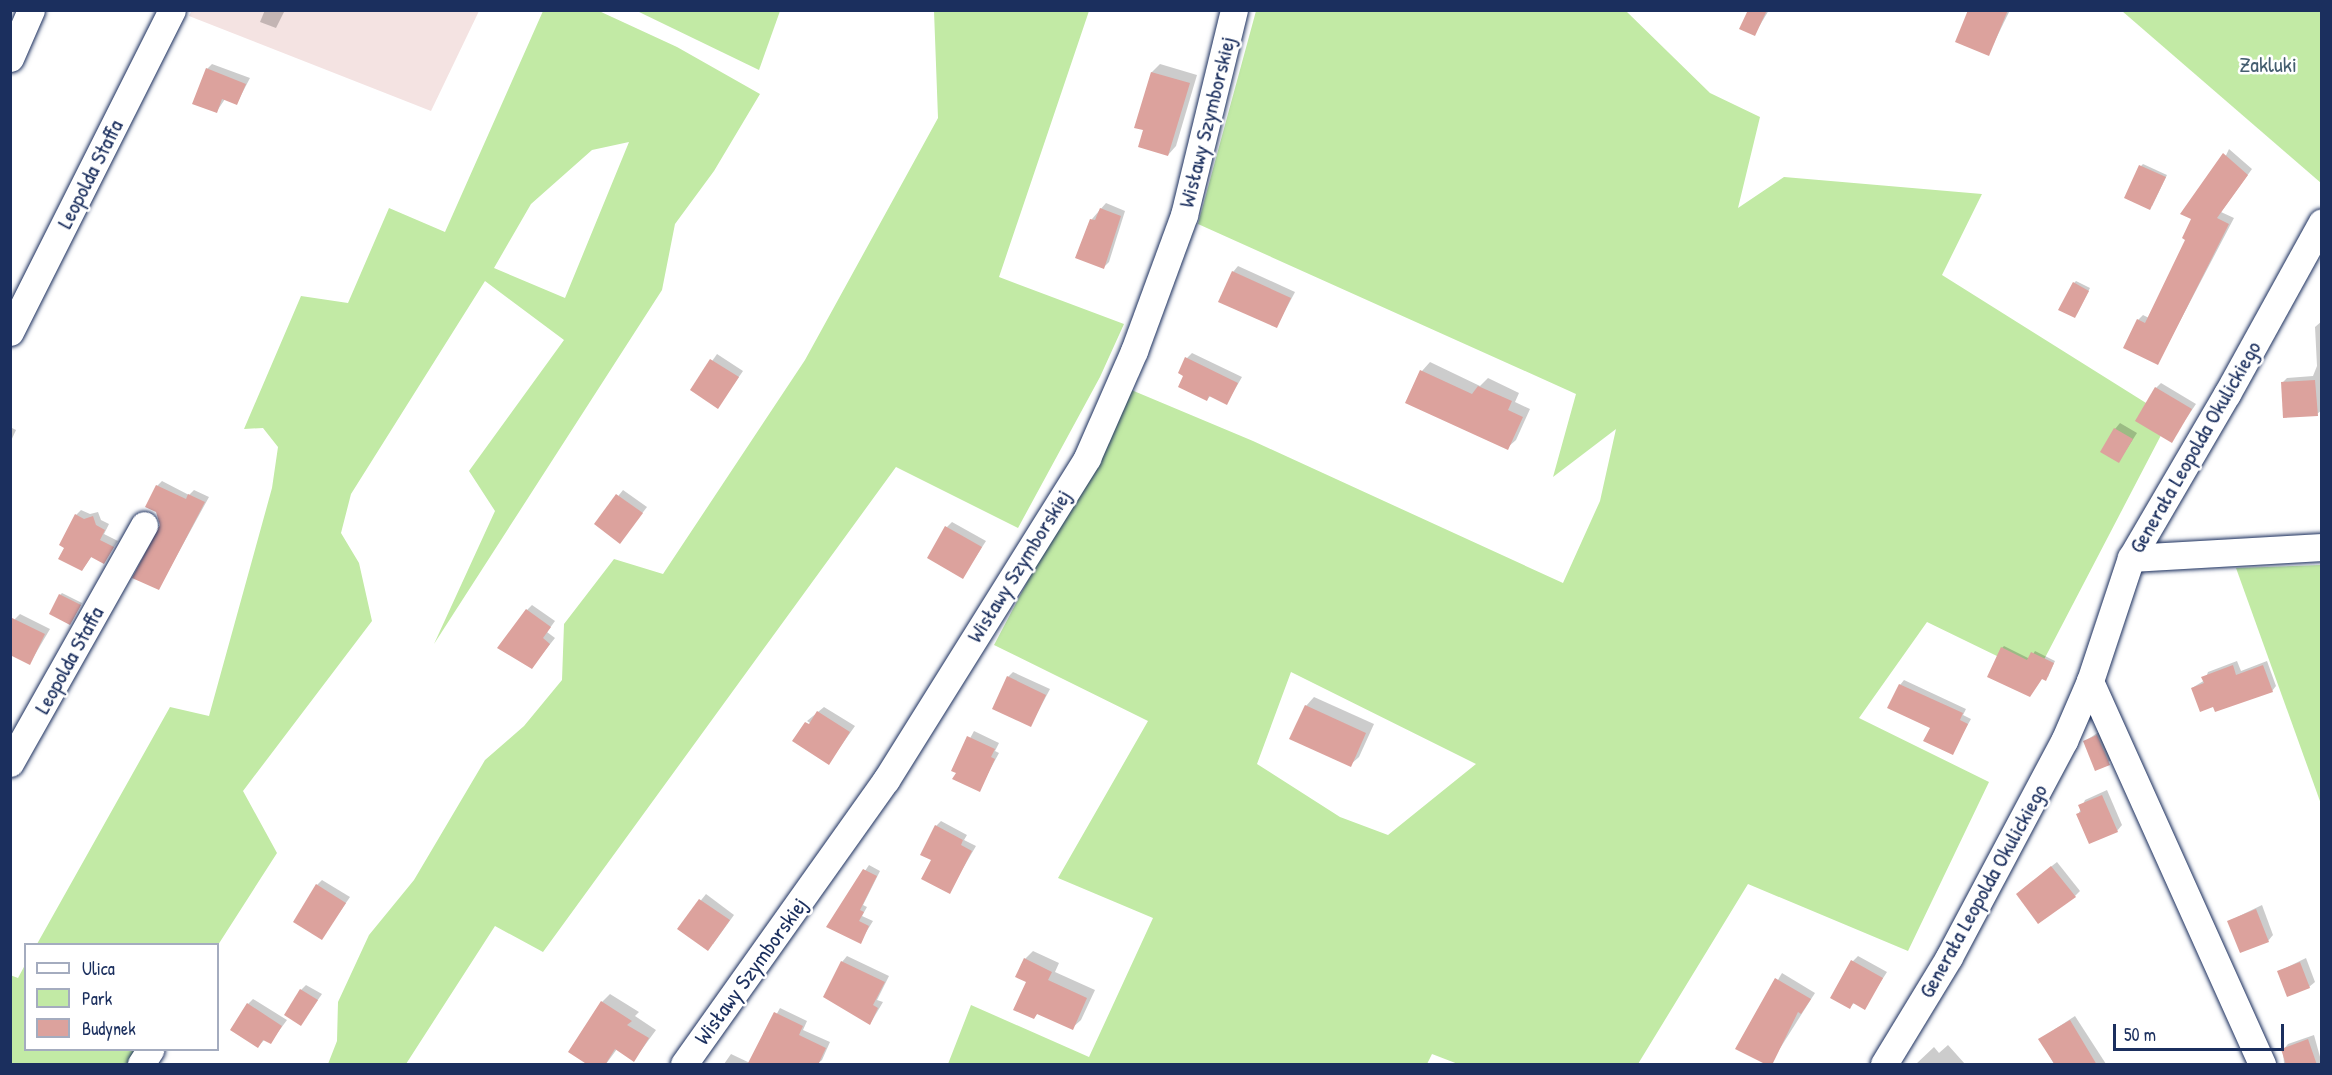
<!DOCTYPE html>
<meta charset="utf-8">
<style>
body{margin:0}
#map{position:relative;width:2332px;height:1075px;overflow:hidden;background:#fff;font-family:"Patrick Hand",sans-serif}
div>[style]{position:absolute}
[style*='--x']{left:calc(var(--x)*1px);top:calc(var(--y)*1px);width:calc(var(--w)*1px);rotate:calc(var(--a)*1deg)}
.built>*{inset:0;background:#f4e3e2}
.green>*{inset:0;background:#c2eaa5}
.shadow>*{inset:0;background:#0003}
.building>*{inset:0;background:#dca29d}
.roads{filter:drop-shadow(0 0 2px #1b2f5e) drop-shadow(0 0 2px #1b2f5e)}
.minor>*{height:27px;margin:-13.5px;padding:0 13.5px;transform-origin:13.5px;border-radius:13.5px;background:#fff}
span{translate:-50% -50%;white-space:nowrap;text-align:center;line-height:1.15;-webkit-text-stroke:5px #fff;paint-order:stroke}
.park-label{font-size:22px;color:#455e70}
.street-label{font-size:22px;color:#1b2f5e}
.frame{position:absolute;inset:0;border:12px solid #1b2f5e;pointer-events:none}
.legend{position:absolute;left:24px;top:943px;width:195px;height:108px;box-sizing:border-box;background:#fff;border:2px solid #a4acbf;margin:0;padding:8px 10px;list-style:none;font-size:18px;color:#1b2f5e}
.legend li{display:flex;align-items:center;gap:12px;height:30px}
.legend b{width:30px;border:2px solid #a4acbf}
.scale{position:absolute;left:2113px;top:1024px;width:171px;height:27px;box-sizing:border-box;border:3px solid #1b2f5e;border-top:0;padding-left:8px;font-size:18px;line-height:21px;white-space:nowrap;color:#1b2f5e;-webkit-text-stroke:4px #fff;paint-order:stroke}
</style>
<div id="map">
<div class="built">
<i style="clip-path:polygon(192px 10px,479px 10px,479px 11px,431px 111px,189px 16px)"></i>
</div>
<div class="green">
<i style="clip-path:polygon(evenodd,543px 11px,599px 11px,677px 47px,760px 94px,714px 171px,675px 224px,662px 290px,434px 644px,495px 511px,469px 471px,564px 340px,485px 281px,351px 494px,341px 533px,359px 563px,372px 621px,243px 791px,277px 853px,218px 945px,37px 944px,170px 707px,209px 716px,272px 488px,278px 447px,263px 428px,244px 429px,301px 296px,348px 303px,389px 208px,445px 232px,543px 11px,629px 142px,565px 298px,494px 268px,531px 204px,592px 150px,629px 142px)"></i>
<i style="clip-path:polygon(637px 11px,779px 10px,780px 11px,759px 70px)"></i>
<i style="clip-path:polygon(934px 11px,1089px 11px,999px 277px,1124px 324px,1100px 377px,1018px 528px,896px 467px,543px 952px,495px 926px,406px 1064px,328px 1064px,337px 1041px,338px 1002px,369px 935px,414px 880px,485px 760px,524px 726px,562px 680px,564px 624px,614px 559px,663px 574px,805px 360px,938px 118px)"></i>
<i style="clip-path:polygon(evenodd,1256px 11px,1626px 11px,1710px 93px,1760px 117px,1738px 208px,1784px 177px,1982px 194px,1942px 275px,2170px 418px,2036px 675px,1927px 622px,1859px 718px,1989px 782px,1908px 951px,1748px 884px,1638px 1064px,1458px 1064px,1432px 1054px,1427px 1064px,948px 1064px,971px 1005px,1089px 1057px,1153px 918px,1058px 878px,1148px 721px,994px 645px,1129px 389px,1253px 441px,1563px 583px,1600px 501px,1616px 429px,1553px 477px,1576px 394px,1198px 224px,1256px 11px,1291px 672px,1476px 764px,1388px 835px,1340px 817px,1257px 764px,1291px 672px)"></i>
<i style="clip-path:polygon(2122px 11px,2321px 11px,2321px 183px)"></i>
<i style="clip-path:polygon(2321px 565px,2322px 565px,2321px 804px,2236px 568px)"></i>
<i style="clip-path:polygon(25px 965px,26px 1050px,150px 1050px,140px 1064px,11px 1064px,10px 975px,18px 978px)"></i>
</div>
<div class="shadow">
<i style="clip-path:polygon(265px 10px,285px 10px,276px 28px,260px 22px)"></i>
<i style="clip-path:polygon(1749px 10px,1769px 10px,1754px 35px)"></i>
<i style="clip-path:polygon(1970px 10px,2010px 10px,1988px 55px)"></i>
<i style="clip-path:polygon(212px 64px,250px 78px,237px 103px,225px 99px,217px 111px,207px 69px)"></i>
<i style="clip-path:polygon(1160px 64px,1197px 75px,1176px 146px,1168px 155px,1144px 129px,1152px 72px)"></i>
<i style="clip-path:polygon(2229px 149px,2252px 169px,2221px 212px,2234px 218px,2158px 363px,2138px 320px,2143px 315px,2149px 318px)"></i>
<i style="clip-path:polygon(2143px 164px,2167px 175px,2152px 206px,2141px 166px)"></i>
<i style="clip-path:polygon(1106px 203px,1125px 211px,1109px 262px,1104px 267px,1092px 219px)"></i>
<i style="clip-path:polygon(1238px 266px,1295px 292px,1277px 326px,1233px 272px)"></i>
<i style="clip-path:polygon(2076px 281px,2090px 288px,2077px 314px,2074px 283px)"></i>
<i style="clip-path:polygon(2322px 321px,2322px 410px,2317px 414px,2282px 383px,2287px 378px,2313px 376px,2317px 366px,2315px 327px)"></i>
<i style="clip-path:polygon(1192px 353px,1242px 377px,1227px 403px,1211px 395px,1207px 400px,1185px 375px,1187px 358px)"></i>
<i style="clip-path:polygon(717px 354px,743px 371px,718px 407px,692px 390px)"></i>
<i style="clip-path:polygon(1430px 362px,1480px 386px,1488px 378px,1519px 393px,1515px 402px,1530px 409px,1516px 440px,1507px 448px,1407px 402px,1422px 371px)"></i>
<i style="clip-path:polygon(2161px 383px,2196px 404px,2171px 441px,2156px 388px)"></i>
<i style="clip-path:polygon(2120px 423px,2137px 433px,2119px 461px,2115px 429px)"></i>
<i style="clip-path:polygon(10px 427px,16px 430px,10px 443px)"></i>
<i style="clip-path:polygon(162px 481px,189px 495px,194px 490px,209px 497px,159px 588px,161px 526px,157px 486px)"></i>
<i style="clip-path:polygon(623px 490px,647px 507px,620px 542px,596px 524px)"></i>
<i style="clip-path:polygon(81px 510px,90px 514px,98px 512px,101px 520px,109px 524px,104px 534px,118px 541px,104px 562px,92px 556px,82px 570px,76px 515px)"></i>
<i style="clip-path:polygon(952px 522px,986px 541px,963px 577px,947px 527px)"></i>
<i style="clip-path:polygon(62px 593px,82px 603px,72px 621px,60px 595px)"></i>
<i style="clip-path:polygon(532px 605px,555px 621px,547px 632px,555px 638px,532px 667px,527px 610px)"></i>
<i style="clip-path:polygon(20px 614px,50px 629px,30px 663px,15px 619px)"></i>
<i style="clip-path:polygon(2004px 646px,2030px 659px,2035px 651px,2055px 661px,2048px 677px,2042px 678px,2002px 648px)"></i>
<i style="clip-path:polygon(2237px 661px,2241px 671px,2267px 661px,2276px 686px,2272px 691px,2192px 688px,2205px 680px,2208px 672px)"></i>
<i style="clip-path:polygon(1013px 672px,1050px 689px,1031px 725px,1008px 677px)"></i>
<i style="clip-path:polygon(1904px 680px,1966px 709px,1963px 715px,1971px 719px,1952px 753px,1900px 685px)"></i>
<i style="clip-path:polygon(1314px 697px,1374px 724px,1359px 757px,1350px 765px,1306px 706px)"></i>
<i style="clip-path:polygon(824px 707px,855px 726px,829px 763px,816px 727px,807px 721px)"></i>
<i style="clip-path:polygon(2102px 730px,2115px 758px,2096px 769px,2085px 741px)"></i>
<i style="clip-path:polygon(974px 731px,999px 743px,995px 751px,999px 753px,979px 790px,953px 770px)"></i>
<i style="clip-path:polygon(2107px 790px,2122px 825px,2117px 831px,2078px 815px,2085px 800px)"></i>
<i style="clip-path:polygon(941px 821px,967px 835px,964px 840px,976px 846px,949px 892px,933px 860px,936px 826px)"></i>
<i style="clip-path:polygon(2057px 862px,2080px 891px,2075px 896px,2023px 889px)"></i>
<i style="clip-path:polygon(869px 865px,880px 871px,863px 905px,867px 907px,862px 916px,873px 921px,860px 942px,828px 926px)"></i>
<i style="clip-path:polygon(322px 880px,350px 897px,322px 938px,317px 885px)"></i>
<i style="clip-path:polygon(706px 894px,734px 915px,713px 944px,679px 928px)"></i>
<i style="clip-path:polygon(2262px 905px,2273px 935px,2268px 941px,2229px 921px)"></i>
<i style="clip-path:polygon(1033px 951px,1059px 963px,1055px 972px,1095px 990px,1081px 1020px,1072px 1028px,1038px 1013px,1034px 1017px,1025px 959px)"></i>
<i style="clip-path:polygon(847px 956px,889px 976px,877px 1000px,883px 1002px,870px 1024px,842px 962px)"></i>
<i style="clip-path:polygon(1858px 956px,1887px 972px,1864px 1008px,1855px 1002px,1850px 1007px,1853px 961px)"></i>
<i style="clip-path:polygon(2306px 958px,2315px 982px,2309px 987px,2279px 971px)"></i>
<i style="clip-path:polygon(1782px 973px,1815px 993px,1770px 1064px,1738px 1048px)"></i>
<i style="clip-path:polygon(306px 985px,322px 994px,301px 1024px,301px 990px)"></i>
<i style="clip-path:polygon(610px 994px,639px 1012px,635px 1016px,656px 1030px,634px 1060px,617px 1049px,606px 1064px,591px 1064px,602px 1002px)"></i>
<i style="clip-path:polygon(253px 999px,287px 1020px,270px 1043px,265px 1039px,258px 1047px,248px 1004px)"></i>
<i style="clip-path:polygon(780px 1008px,807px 1021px,803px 1030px,830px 1042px,822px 1060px,817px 1064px,724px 1064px,731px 1054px,750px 1063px)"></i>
<i style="clip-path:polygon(2075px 1016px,2106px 1064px,2054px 1064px,2040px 1039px)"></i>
<i style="clip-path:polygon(2314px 1035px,2322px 1064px,2284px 1064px,2283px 1050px,2288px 1044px)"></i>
<i style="clip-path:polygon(1948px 1045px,1965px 1064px,1916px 1064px,1934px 1047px,1939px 1053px)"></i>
</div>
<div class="building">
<i style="clip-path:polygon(1748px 10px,1767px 10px,1755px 36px,1739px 29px)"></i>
<i style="clip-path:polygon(1968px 10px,2008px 10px,1989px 56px,1955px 42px)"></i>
<i style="clip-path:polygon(206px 68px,246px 84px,237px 105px,222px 99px,217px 113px,192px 104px)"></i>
<i style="clip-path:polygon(1151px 72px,1190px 83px,1168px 156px,1138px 147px,1143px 130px,1134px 128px)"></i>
<i style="clip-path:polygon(2223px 153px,2248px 175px,2217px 218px,2229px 224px,2158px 365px,2123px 348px,2137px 319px,2145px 323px,2185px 240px,2182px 238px,2191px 219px,2180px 214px)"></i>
<i style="clip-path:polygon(2139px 165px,2166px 177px,2150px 210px,2124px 198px)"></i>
<i style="clip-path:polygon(1100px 208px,1121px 216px,1104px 269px,1075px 258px,1090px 219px,1095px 220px)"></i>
<i style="clip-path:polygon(1232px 271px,1291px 298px,1277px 328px,1218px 302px)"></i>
<i style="clip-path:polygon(2073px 282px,2089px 291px,2075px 318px,2058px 310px)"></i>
<i style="clip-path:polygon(1185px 357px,1238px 383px,1227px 405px,1209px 396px,1207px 401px,1178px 387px,1183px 376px,1178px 373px)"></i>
<i style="clip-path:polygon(710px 359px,739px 377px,718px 409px,690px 390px)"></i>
<i style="clip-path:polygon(1420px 370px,1472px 394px,1478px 386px,1512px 401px,1508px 410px,1523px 417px,1508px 450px,1405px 403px)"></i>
<i style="clip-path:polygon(2315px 380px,2318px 416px,2283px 418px,2281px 382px)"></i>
<i style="clip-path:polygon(2155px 387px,2192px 409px,2172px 443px,2135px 421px)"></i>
<i style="clip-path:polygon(2114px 428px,2133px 439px,2119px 463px,2100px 452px)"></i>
<i style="clip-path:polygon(156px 485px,186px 499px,188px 494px,205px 502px,159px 590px,132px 578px,160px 525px,156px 512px,145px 507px)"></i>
<i style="clip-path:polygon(616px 494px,643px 513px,620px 544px,594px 524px)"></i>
<i style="clip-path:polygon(75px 514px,84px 519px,93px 516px,96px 525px,105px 530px,100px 540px,114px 547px,104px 564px,91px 557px,82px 571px,58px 559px,64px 548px,59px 545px)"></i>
<i style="clip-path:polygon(945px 526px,982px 547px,963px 579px,927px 558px)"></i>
<i style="clip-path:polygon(59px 594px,81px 605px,70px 625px,49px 614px)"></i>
<i style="clip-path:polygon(526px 609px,551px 627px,543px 638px,550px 644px,532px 669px,497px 648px)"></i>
<i style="clip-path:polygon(10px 617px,45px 634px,30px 665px,10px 655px)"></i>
<i style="clip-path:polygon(2001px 647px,2027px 660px,2031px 652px,2054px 663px,2046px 681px,2042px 679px,2030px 697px,1987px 677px)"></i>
<i style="clip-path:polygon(2233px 665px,2236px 675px,2263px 665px,2273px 692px,2215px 712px,2213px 707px,2200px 712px,2191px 688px,2204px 683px,2201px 677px)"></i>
<i style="clip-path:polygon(1007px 676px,1046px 695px,1031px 727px,992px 709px)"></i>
<i style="clip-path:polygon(1899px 684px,1963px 713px,1960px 720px,1968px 724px,1953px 755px,1923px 741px,1930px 728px,1887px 708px)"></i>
<i style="clip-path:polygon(1305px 705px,1366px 733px,1351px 767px,1289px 739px)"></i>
<i style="clip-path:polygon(817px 711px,850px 732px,829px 765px,792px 741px,805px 722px,809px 724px)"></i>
<i style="clip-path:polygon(2097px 735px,2110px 765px,2095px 771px,2083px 741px)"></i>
<i style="clip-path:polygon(967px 736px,995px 749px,991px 757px,995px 759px,980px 792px,952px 779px,956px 773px,951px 771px)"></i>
<i style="clip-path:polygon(2102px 795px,2118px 832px,2089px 844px,2076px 814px,2081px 812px,2078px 805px)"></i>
<i style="clip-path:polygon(935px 825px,963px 840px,961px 845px,972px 851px,950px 894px,921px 879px,931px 860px,920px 855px)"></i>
<i style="clip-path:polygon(2051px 866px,2076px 897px,2038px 924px,2016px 894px)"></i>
<i style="clip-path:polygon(863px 869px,877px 876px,860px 910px,864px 912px,859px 921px,869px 926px,861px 944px,826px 927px)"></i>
<i style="clip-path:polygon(316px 884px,346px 903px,322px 940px,293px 922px)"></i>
<i style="clip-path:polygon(699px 899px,730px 920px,708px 951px,677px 929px)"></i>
<i style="clip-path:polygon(2256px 909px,2269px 942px,2240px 953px,2227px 921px)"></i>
<i style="clip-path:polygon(1024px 958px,1052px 972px,1048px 980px,1087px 998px,1073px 1030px,1037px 1014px,1034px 1019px,1013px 1010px,1026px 982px,1015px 977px)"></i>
<i style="clip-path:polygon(1851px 960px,1883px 978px,1865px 1010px,1853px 1003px,1850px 1009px,1830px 998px)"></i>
<i style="clip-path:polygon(841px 961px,885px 982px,873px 1005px,878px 1008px,870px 1025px,823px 997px)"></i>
<i style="clip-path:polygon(2300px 962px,2310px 988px,2287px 997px,2277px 971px)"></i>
<i style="clip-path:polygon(1775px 978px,1811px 999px,1801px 1014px,1798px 1012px,1772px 1065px,1767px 1065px,1735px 1049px)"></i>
<i style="clip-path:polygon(300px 989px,318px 1000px,301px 1026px,284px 1015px)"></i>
<i style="clip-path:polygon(601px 1001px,632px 1021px,627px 1025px,649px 1038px,634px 1062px,615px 1049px,605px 1065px,588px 1065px,568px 1052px)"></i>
<i style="clip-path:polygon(247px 1003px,282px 1026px,271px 1044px,263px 1040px,258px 1048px,230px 1030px)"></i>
<i style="clip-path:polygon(774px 1012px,803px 1026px,799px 1035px,826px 1048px,818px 1065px,747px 1065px)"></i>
<i style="clip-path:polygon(2070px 1020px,2097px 1065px,2055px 1065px,2038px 1039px)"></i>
<i style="clip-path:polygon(2308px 1039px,2317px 1065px,2286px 1065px,2281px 1049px)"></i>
</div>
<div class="roads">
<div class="minor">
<i style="--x:10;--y:58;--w:52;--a:-66.4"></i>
<i style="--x:10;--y:332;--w:360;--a:-63.3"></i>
<i style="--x:2131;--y:558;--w:191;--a:-3.3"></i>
<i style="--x:10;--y:763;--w:273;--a:-60.6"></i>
<i style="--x:141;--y:1064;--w:17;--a:-57"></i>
<i style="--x:684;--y:1064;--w:349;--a:-54.6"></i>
<i style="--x:886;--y:780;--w:380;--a:-58"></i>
<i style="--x:1087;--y:458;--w:117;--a:-66.3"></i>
<i style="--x:1134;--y:351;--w:145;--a:-69.8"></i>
<i style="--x:1184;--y:215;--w:211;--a:-76.3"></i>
<i style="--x:1884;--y:1064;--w:125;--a:-58.7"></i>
<i style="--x:1949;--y:957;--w:245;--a:-62"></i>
<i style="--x:2064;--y:741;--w:65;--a:-66.6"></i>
<i style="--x:2262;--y:1064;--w:420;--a:-114.2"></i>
<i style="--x:2090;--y:681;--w:130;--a:-71.6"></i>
<i style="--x:2131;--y:558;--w:190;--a:-59.7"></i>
<i style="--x:2227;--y:394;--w:196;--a:-61.1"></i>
</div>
</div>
<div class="park-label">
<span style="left:2268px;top:65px">Zakluki</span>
</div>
<div class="street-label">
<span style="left:1207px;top:122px;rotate:-76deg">Wisławy Szymborskiej</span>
<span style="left:90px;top:174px;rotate:-63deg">Leopolda Staffa</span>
<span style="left:2195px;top:447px;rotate:-60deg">Generała Leopolda Okulickiego</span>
<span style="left:1019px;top:566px;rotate:-58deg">Wisławy Szymborskiej</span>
<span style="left:69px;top:660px;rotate:-61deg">Leopolda Staffa</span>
<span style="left:1983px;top:891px;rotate:-61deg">Generała Leopolda Okulickiego</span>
<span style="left:751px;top:971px;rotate:-54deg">Wisławy Szymborskiej</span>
</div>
<div class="frame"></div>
<ul class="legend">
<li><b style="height:8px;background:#fff"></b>Ulica</li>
<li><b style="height:16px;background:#c2eaa5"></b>Park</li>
<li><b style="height:16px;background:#dca29d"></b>Budynek</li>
</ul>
<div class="scale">50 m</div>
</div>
